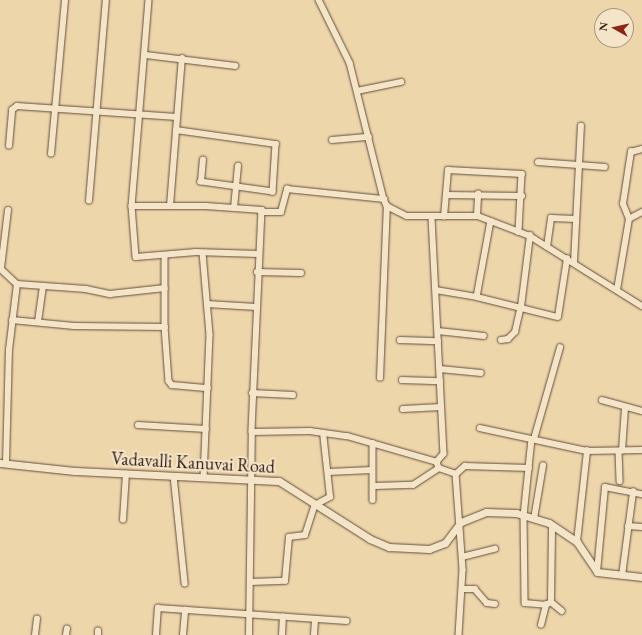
<!DOCTYPE html>
<style>
body{margin:0}
#map{position:relative;width:642px;height:635px;overflow:hidden;background:#eed6ab;font-family:"EB Garamond",serif}
div>[style]{position:absolute}
[style*='--x']{left:calc(var(--x)*1px);top:calc(var(--y)*1px);width:calc(var(--w)*1px);rotate:calc(var(--a)*1deg)}
.roads{filter:drop-shadow(0 0 1px #644e3c) drop-shadow(0 0 1px #644e3c)}
.minor>*{height:5.5px;margin:-2.75px;padding:0 2.75px;transform-origin:2.75px;border-radius:2.75px;background:#f4e4c8}
.tertiary>*{height:7px;margin:-3.5px;padding:0 3.5px;transform-origin:3.5px;border-radius:3.5px;background:#f4e4c8}
span{translate:-50% -50%;white-space:nowrap;text-align:center;line-height:1.15;-webkit-text-stroke:4px #f4e4c8;paint-order:stroke}
.street-label{font-size:18px;color:#362017}
.north{position:absolute;left:594px;top:8px;width:40px;height:40px;box-sizing:border-box;background:#f4e4c8;border:1px solid #a89681;border-radius:50%;rotate:278deg;font-size:11px;font-weight:700;line-height:16px;text-align:center;color:#362017}
.north::after{content:'';display:block;margin:auto;width:14px;height:18px;background:#8f2418;clip-path:polygon(50% 0,100% 100%,50% 72%,0 100%)}
</style>
<div id="map">
<div class="roads">
<div class="minor">
<i style="--x:149;--y:0;--w:207;--a:94.7"></i>
<i style="--x:132;--y:206;--w:51;--a:85.5"></i>
<i style="--x:136;--y:257;--w:60;--a:-4.8"></i>
<i style="--x:196;--y:252;--w:62;--a:1.8"></i>
<i style="--x:319;--y:0;--w:70;--a:63.8"></i>
<i style="--x:350;--y:63;--w:140;--a:76"></i>
<i style="--x:146;--y:55;--w:90;--a:7"></i>
<i style="--x:357;--y:91;--w:45;--a:-11.6"></i>
<i style="--x:176;--y:130;--w:101;--a:8"></i>
<i style="--x:276;--y:144;--w:48;--a:93.6"></i>
<i style="--x:273;--y:192;--w:73;--a:-172.1"></i>
<i style="--x:201;--y:182;--w:22;--a:-85"></i>
<i style="--x:332;--y:140;--w:37;--a:-5"></i>
<i style="--x:9;--y:146;--w:36;--a:-85"></i>
<i style="--x:12;--y:110;--w:6;--a:-39"></i>
<i style="--x:17;--y:106;--w:160;--a:3.9"></i>
<i style="--x:51;--y:154;--w:155;--a:-84.8"></i>
<i style="--x:538;--y:162;--w:67;--a:4.3"></i>
<i style="--x:446;--y:195;--w:76;--a:0.8"></i>
<i style="--x:89;--y:201;--w:202;--a:-85.2"></i>
<i style="--x:132;--y:206;--w:74;--a:0"></i>
<i style="--x:206;--y:206;--w:56;--a:4.1"></i>
<i style="--x:262;--y:210;--w:222;--a:92.6"></i>
<i style="--x:252;--y:432;--w:58;--a:-1"></i>
<i style="--x:310;--y:431;--w:37;--a:8"></i>
<i style="--x:347;--y:436;--w:94;--a:16.1"></i>
<i style="--x:170;--y:206;--w:148;--a:-85.4"></i>
<i style="--x:234;--y:208;--w:42;--a:-84.6"></i>
<i style="--x:261;--y:212;--w:20;--a:0"></i>
<i style="--x:281;--y:212;--w:24;--a:-75"></i>
<i style="--x:287;--y:189;--w:98;--a:5.9"></i>
<i style="--x:384;--y:199;--w:8;--a:67"></i>
<i style="--x:387;--y:206;--w:22;--a:27"></i>
<i style="--x:407;--y:216;--w:71;--a:0"></i>
<i style="--x:478;--y:216;--w:56;--a:21"></i>
<i style="--x:530;--y:236;--w:132;--a:32"></i>
<i style="--x:477;--y:216;--w:22;--a:-87"></i>
<i style="--x:444;--y:217;--w:47;--a:-85.1"></i>
<i style="--x:448;--y:170;--w:74;--a:3.1"></i>
<i style="--x:522;--y:174;--w:58;--a:93"></i>
<i style="--x:432;--y:218;--w:236;--a:87.1"></i>
<i style="--x:444;--y:454;--w:11;--a:131"></i>
<i style="--x:437;--y:462;--w:6;--a:72"></i>
<i style="--x:439;--y:468;--w:18;--a:19"></i>
<i style="--x:456;--y:474;--w:96;--a:85.8"></i>
<i style="--x:463;--y:570;--w:65;--a:93.5"></i>
<i style="--x:629;--y:219;--w:15;--a:-28"></i>
<i style="--x:491;--y:221;--w:77;--a:100.4"></i>
<i style="--x:477;--y:297;--w:83;--a:13.9"></i>
<i style="--x:558;--y:317;--w:59;--a:-81.2"></i>
<i style="--x:547;--y:247;--w:29;--a:-82"></i>
<i style="--x:551;--y:218;--w:25;--a:2"></i>
<i style="--x:203;--y:253;--w:82;--a:85.1"></i>
<i style="--x:210;--y:335;--w:143;--a:92.4"></i>
<i style="--x:165;--y:255;--w:72;--a:90"></i>
<i style="--x:165;--y:327;--w:54;--a:85.8"></i>
<i style="--x:169;--y:381;--w:5;--a:53"></i>
<i style="--x:172;--y:385;--w:36;--a:5"></i>
<i style="--x:574;--y:263;--w:137;--a:-87.1"></i>
<i style="--x:0;--y:268;--w:23;--a:43"></i>
<i style="--x:1;--y:268;--w:58;--a:-83.1"></i>
<i style="--x:257;--y:272;--w:44;--a:1.3"></i>
<i style="--x:436;--y:290;--w:42;--a:9.7"></i>
<i style="--x:617;--y:290;--w:72;--a:-80.4"></i>
<i style="--x:629;--y:219;--w:16;--a:-112"></i>
<i style="--x:623;--y:204;--w:53;--a:-81.3"></i>
<i style="--x:631;--y:152;--w:11;--a:-15"></i>
<i style="--x:207;--y:304;--w:49;--a:3.5"></i>
<i style="--x:12;--y:320;--w:62;--a:5.5"></i>
<i style="--x:74;--y:326;--w:91;--a:0.6"></i>
<i style="--x:38;--y:322;--w:36;--a:-82"></i>
<i style="--x:438;--y:331;--w:46;--a:6.2"></i>
<i style="--x:400;--y:340;--w:38;--a:2"></i>
<i style="--x:501;--y:340;--w:7;--a:-8"></i>
<i style="--x:508;--y:339;--w:10;--a:-45"></i>
<i style="--x:515;--y:332;--w:26;--a:-77"></i>
<i style="--x:521;--y:307;--w:72;--a:-82.8"></i>
<i style="--x:440;--y:369;--w:41;--a:5.6"></i>
<i style="--x:380;--y:378;--w:172;--a:-87.7"></i>
<i style="--x:402;--y:380;--w:38;--a:2"></i>
<i style="--x:252;--y:393;--w:41;--a:2.8"></i>
<i style="--x:602;--y:400;--w:41;--a:15.4"></i>
<i style="--x:403;--y:409;--w:38;--a:-3"></i>
<i style="--x:138;--y:425;--w:68;--a:3.4"></i>
<i style="--x:480;--y:428;--w:109;--a:12.1"></i>
<i style="--x:587;--y:451;--w:55;--a:-1"></i>
<i style="--x:532;--y:439;--w:77;--a:95.9"></i>
<i style="--x:524;--y:516;--w:87;--a:89.3"></i>
<i style="--x:525;--y:603;--w:21;--a:5"></i>
<i style="--x:546;--y:605;--w:6;--a:-31"></i>
<i style="--x:551;--y:602;--w:14;--a:39"></i>
<i style="--x:534;--y:439;--w:95;--a:-74.1"></i>
<i style="--x:373;--y:443;--w:57;--a:90"></i>
<i style="--x:619;--y:451;--w:30;--a:88"></i>
<i style="--x:622;--y:451;--w:43;--a:-86"></i>
<i style="--x:6;--y:463;--w:113;--a:-88.5"></i>
<i style="--x:9;--y:350;--w:66;--a:-83.1"></i>
<i style="--x:17;--y:284;--w:69;--a:4.1"></i>
<i style="--x:86;--y:289;--w:25;--a:12"></i>
<i style="--x:110;--y:294;--w:55;--a:-6.2"></i>
<i style="--x:328;--y:472;--w:44;--a:-2.6"></i>
<i style="--x:456;--y:474;--w:12;--a:-42"></i>
<i style="--x:465;--y:466;--w:64;--a:1.8"></i>
<i style="--x:174;--y:476;--w:108;--a:84.1"></i>
<i style="--x:375;--y:486;--w:38;--a:-2"></i>
<i style="--x:413;--y:485;--w:31;--a:-33"></i>
<i style="--x:534;--y:519;--w:54;--a:-80.4"></i>
<i style="--x:123;--y:520;--w:46;--a:-86.3"></i>
<i style="--x:628;--y:526;--w:14;--a:4"></i>
<i style="--x:577;--y:542;--w:92;--a:-83.7"></i>
<i style="--x:462;--y:557;--w:34;--a:-14"></i>
<i style="--x:597;--y:572;--w:85;--a:-84.6"></i>
<i style="--x:605;--y:487;--w:38;--a:11"></i>
<i style="--x:622;--y:576;--w:85;--a:-82.5"></i>
<i style="--x:251;--y:582;--w:34;--a:-2"></i>
<i style="--x:285;--y:581;--w:44;--a:-84.8"></i>
<i style="--x:289;--y:537;--w:16;--a:-7"></i>
<i style="--x:305;--y:535;--w:32;--a:-72"></i>
<i style="--x:315;--y:505;--w:17;--a:-28"></i>
<i style="--x:330;--y:497;--w:64;--a:-96.2"></i>
<i style="--x:462;--y:589;--w:13;--a:0"></i>
<i style="--x:475;--y:589;--w:18;--a:49"></i>
<i style="--x:487;--y:603;--w:8;--a:7"></i>
<i style="--x:551;--y:602;--w:76;--a:-89.2"></i>
<i style="--x:541;--y:625;--w:21;--a:-76"></i>
<i style="--x:35;--y:635;--w:16;--a:-83"></i>
<i style="--x:66;--y:635;--w:6;--a:-81"></i>
<i style="--x:98;--y:635;--w:4;--a:-90"></i>
<i style="--x:156;--y:635;--w:27;--a:-86"></i>
<i style="--x:158;--y:608;--w:189;--a:3.9"></i>
<i style="--x:183;--y:635;--w:25;--a:-85"></i>
<i style="--x:249;--y:635;--w:203;--a:-89.2"></i>
<i style="--x:282;--y:635;--w:18;--a:-87"></i>
<i style="--x:314;--y:635;--w:15;--a:-86"></i>
</div>
<div class="tertiary">
<i style="--x:0;--y:463;--w:75;--a:6.1"></i>
<i style="--x:75;--y:471;--w:204;--a:2.8"></i>
<i style="--x:279;--y:481;--w:108;--a:32.5"></i>
<i style="--x:370;--y:539;--w:21;--a:23"></i>
<i style="--x:389;--y:547;--w:40;--a:2.9"></i>
<i style="--x:429;--y:549;--w:17;--a:-21"></i>
<i style="--x:445;--y:543;--w:26;--a:-53"></i>
<i style="--x:461;--y:522;--w:27;--a:-22"></i>
<i style="--x:486;--y:512;--w:30;--a:2"></i>
<i style="--x:516;--y:513;--w:34;--a:17"></i>
<i style="--x:549;--y:523;--w:34;--a:34"></i>
<i style="--x:577;--y:542;--w:36;--a:56"></i>
<i style="--x:597;--y:572;--w:45;--a:6.3"></i>
</div>
</div>
<div class="street-label">
<span style="left:193px;top:463px;rotate:3deg">Vadavalli Kanuvai Road</span>
</div>
<div class="north">N</div>
</div>
